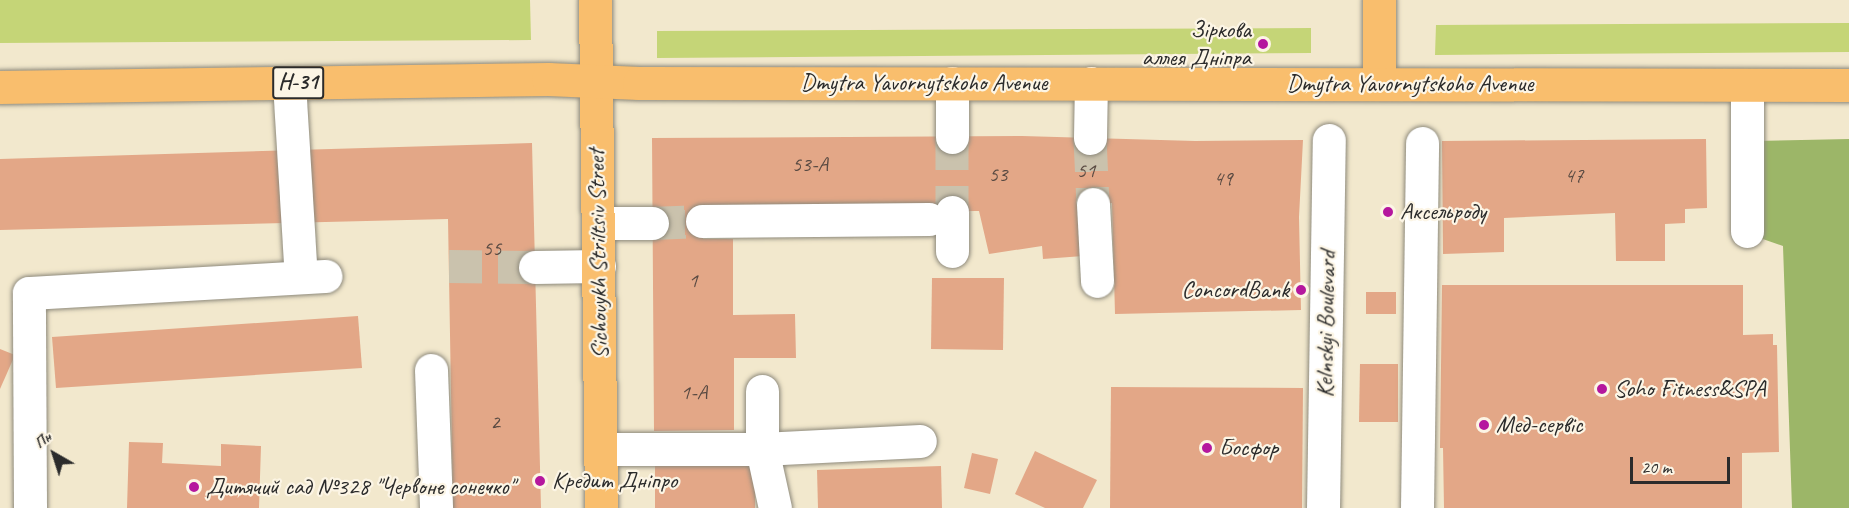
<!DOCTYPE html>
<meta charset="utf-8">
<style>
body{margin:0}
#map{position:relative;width:1849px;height:508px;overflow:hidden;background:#f2e8cd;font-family:Caveat,sans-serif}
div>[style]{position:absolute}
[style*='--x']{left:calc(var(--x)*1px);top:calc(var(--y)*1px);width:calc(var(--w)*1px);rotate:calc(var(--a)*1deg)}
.green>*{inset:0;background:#c5d577}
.forest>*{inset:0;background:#9cb668}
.building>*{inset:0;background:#e3a787}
.minor-tunnel>*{height:33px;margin-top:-16.5px;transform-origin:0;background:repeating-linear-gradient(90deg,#cac2ad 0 33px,transparent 0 49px)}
.roads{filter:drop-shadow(0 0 2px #8e8a7c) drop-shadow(0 0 2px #8e8a7c)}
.minor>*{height:33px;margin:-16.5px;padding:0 16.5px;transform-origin:16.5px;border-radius:16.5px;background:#fff}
.major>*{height:33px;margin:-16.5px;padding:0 16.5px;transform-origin:16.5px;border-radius:16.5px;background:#f9be6d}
.dots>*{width:16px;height:16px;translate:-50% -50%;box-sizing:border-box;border:3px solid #fcf5e5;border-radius:50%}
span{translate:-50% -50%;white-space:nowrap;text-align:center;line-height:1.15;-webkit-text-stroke:4.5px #fcf5e5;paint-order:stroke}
.number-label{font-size:21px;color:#594a42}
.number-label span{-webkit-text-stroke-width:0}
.shield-label span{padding:2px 4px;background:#fcf5e5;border:2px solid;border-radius:4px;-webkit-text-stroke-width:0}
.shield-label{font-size:22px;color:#2b2b2b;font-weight:700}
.poi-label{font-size:24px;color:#2b2b2b}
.right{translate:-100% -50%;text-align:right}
.left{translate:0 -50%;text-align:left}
.street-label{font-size:24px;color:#2b2b2b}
.north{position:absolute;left:24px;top:424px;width:60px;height:60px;-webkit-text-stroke:4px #fcf5e5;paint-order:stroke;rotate:321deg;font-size:16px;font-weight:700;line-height:24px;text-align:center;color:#2b2b2b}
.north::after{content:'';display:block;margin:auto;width:21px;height:27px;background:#2b2b2b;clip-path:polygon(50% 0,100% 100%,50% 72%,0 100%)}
.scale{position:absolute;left:1630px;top:457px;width:100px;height:27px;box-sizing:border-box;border:3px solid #2b2b2b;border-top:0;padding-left:8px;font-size:18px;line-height:21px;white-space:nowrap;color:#2b2b2b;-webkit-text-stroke:4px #fcf5e5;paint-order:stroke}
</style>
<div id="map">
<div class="green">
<i style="clip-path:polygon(0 0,530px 0,531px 40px,0 43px)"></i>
<i style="clip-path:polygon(1849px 23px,1849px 52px,1435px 55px,1436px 25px)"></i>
<i style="clip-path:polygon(1311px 28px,1311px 53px,657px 58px,657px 31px)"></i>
</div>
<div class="forest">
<i style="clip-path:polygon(1849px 139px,1849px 508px,1792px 508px,1783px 246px,1757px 237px,1753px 141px)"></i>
</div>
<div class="building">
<i style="clip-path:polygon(1022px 136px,1195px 141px,1303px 140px,1299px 217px,1301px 310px,1115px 314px,1112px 203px,1077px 206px,1083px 256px,1043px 259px,1042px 246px,989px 254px,979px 211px,702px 213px,703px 239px,733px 239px,733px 315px,795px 314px,796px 358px,734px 358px,734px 430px,654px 431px,652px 138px)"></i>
<i style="clip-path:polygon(1706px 139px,1707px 208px,1685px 209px,1685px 223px,1665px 224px,1665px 261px,1616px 261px,1615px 213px,1504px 218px,1504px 252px,1443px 254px,1442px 141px)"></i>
<i style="clip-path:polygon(532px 143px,541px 508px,453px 508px,448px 219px,0 230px,0 159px)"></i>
<i style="clip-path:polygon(932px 278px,1004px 278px,1003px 350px,931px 349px)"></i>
<i style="clip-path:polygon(1442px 285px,1743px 285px,1743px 335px,1773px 334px,1773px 345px,1777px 345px,1779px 452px,1742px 453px,1742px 508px,1444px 508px,1443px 448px,1440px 448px)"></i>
<i style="clip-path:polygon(1366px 292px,1396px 292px,1396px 314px,1366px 314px)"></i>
<i style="clip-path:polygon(358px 316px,362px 368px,56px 388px,52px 337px)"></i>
<i style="clip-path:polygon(0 349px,15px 355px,0 389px)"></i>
<i style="clip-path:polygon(1360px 364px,1398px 364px,1398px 422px,1359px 422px)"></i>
<i style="clip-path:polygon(1111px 387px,1303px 388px,1302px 508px,1110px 508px)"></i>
<i style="clip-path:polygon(129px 442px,163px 443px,162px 463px,221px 466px,221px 444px,261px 446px,259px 508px,127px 508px)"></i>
<i style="clip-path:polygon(1035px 451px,1097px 480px,1083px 508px,1045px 508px,1015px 494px)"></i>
<i style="clip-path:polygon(972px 453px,998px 459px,990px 494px,964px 488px)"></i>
<i style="clip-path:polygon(655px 460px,755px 460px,755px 508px,655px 508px)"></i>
<i style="clip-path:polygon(941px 466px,942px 508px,818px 508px,817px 470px)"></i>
</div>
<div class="minor-tunnel">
<i style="--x:952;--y:137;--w:75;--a:90"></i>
<i style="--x:1090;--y:138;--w:66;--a:87.4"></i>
<i style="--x:652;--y:223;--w:50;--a:-2.3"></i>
<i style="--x:449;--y:266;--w:86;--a:0.7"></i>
</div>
<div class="roads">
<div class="minor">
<i style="--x:289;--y:83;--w:194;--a:86.5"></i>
<i style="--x:1747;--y:86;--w:145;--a:90"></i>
<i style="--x:952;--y:137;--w:54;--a:-90"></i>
<i style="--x:1090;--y:138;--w:55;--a:-89"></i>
<i style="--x:1093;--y:204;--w:77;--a:87"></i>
<i style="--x:702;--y:221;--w:227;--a:-0.5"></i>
<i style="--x:598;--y:223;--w:54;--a:0"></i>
<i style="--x:952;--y:251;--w:39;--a:-90"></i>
<i style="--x:535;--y:267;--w:64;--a:-0.9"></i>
<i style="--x:431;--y:370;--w:138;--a:87.9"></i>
<i style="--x:762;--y:391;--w:58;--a:90"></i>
<i style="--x:762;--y:449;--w:158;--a:-2.9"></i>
<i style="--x:600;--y:449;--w:162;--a:0"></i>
<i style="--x:762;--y:449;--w:60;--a:77.6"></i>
<i style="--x:30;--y:508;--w:215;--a:-90.3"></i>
<i style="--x:29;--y:293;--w:297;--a:-3.3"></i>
<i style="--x:1323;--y:508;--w:368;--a:-89.1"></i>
<i style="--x:1417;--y:508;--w:365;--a:-89.2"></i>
</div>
<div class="major">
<i style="--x:595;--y:0;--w:508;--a:89.32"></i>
<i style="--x:1379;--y:83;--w:83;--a:-90"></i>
<i style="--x:0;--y:87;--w:548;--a:-0.84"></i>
<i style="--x:548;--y:79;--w:91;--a:2.5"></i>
<i style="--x:639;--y:83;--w:1210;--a:0.09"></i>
</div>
</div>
<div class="dots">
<i style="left:1263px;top:44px;background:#b5179e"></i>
<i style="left:1388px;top:212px;background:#b5179e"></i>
<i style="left:1301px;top:290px;background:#b5179e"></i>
<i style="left:1602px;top:389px;background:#b5179e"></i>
<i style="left:1484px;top:425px;background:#b5179e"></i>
<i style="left:1207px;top:448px;background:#b5179e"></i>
<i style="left:540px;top:481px;background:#b5179e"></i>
<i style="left:194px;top:487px;background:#b5179e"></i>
</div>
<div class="number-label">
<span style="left:810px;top:164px">53-А</span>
<span style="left:1086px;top:170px">51</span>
<span style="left:998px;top:174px">53</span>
<span style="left:1574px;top:175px">47</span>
<span style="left:1223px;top:178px">49</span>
<span style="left:492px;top:248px">55</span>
<span style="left:693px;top:280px">1</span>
<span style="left:694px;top:392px">1-А</span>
<span style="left:495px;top:422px">2</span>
</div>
<div class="shield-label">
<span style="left:298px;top:83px">Н-31</span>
</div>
<div class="poi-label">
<span class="right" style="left:1251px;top:44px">Зіркова<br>аллея Дніпра</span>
<span class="left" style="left:1400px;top:212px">Аксельроду</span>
<span class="right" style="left:1289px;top:290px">ConcordBank</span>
<span class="left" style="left:1614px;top:389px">Soho Fitness&amp;SPA</span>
<span class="left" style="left:1496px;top:425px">Мед-сервіс</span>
<span class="left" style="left:1219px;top:448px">Босфор</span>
<span class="left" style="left:552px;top:481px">Кредит Дніпро</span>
<span class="left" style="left:206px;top:487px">Дитячий сад №328 "Червоне сонечко"</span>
</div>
<div class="street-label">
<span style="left:924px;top:83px">Dmytra Yavornytskoho Avenue</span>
<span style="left:1410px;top:84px">Dmytra Yavornytskoho Avenue</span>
<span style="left:598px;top:254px;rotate:-91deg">Sichovykh Striltsiv Street</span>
<span style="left:1326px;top:324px;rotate:-89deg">Kelnskyi Boulevard</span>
</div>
<div class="north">Пн</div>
<div class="scale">20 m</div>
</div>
